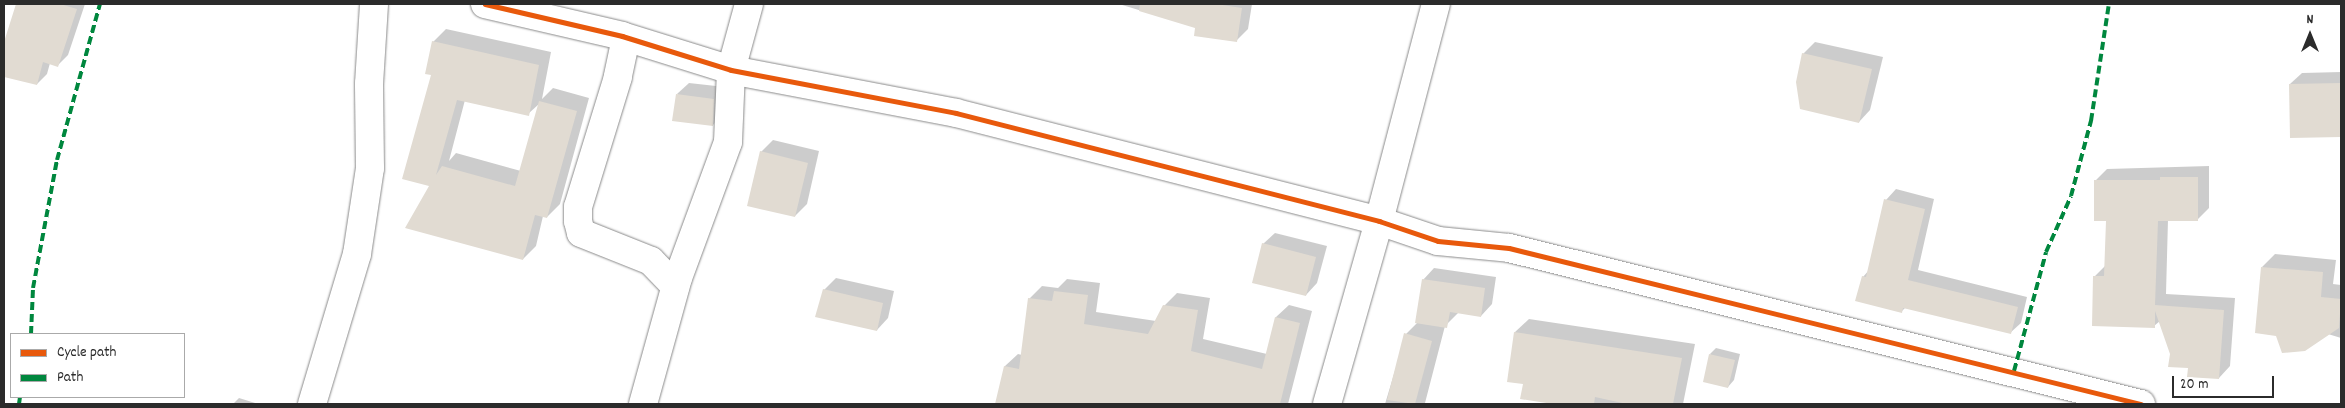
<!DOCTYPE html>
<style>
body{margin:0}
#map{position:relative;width:2345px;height:408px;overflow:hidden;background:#fff;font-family:Dekko,sans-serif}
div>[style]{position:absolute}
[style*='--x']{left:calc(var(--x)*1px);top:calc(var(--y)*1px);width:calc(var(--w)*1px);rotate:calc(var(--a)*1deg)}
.shadow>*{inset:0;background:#0003}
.building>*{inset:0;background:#e1dbd2}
.roads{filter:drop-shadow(0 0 1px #8a8a8a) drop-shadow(0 0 1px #8a8a8a)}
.minor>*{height:28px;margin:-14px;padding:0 14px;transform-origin:14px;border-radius:14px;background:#fff}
.quiet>*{height:4px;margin-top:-2px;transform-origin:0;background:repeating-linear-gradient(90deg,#00873e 0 8px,transparent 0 12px)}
.cycleway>*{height:5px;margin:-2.5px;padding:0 2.5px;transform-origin:2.5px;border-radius:2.5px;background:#e8590c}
span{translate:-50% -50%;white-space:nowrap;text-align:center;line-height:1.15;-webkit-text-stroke:4px #fff;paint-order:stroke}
.frame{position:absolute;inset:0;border:5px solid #2b2b2b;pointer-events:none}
.legend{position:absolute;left:10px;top:333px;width:175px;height:65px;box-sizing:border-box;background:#fff;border:1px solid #aaa;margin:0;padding:6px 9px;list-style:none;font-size:15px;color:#2b2b2b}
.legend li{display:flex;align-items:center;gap:10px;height:25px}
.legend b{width:25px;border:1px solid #aaa}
.north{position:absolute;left:2285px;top:10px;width:50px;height:50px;-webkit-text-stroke:4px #fff;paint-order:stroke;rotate:0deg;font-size:14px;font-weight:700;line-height:20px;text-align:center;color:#2b2b2b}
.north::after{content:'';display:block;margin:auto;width:18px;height:22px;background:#2b2b2b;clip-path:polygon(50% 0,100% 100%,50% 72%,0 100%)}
.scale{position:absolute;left:2172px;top:376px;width:102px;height:22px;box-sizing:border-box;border:2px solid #2b2b2b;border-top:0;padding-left:6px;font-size:15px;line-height:18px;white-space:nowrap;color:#2b2b2b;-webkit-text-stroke:4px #fff;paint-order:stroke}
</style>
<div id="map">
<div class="shadow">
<i style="clip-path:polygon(17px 4px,85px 4px,68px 55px,58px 65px,50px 63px,47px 74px,37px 84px,4px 75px,4px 47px)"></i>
<i style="clip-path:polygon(1119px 4px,1252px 4px,1248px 29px,1237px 40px)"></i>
<i style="clip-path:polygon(evenodd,446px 29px,551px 52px,542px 99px,553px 88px,589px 98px,560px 204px,547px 217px,543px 216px,536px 246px,523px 259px,431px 185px,433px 42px,446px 29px,465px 100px,528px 114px,539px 104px,521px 171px,456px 153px,449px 161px,465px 100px)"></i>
<i style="clip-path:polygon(1815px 42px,1883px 57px,1870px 110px,1859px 122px,1803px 54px)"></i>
<i style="clip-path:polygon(2341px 72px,2341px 135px,2291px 136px,2290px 84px,2302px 73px)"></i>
<i style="clip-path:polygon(689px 83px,725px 87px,724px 113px,713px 125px,677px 94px)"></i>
<i style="clip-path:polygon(773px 140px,819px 151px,807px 204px,795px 216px,761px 152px)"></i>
<i style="clip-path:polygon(2209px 166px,2209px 208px,2197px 220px,2168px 220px,2166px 294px,2235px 298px,2230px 366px,2219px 378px,2189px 367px,2171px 354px,2160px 321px,2154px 326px,2094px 277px,2106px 265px,2107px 220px,2095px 181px,2107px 169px)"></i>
<i style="clip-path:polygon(1896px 189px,1934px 199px,1918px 270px,2027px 297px,2021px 323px,2010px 333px,1906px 307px,1902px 311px,1863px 277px,1869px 270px,1886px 200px)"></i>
<i style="clip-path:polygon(1275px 233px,1327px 246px,1317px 283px,1306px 295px,1263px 244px)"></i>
<i style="clip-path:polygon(2275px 254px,2336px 260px,2333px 284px,2341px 285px,2341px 338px,2328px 334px,2262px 267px)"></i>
<i style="clip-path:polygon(1434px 268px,1496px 277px,1492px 304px,1481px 316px,1459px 312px,1445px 326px,1425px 403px,1428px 404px,1385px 404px,1406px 334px,1417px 323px,1423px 280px)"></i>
<i style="clip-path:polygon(836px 278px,894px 291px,888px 318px,877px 330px,824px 290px)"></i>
<i style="clip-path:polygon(1067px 279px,1100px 283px,1096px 312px,1156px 321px,1164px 306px,1177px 293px,1210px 298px,1203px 339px,1267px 354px,1276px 317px,1289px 305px,1312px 311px,1288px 404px,996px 404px,1005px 366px,1018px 354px,1022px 355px,1029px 299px,1042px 286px,1058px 288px)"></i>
<i style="clip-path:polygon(1529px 319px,1695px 344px,1683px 404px,1562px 404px,1522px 398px,1524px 383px,1515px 332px)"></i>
<i style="clip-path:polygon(1716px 348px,1740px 354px,1734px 380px,1728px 387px,1710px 354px)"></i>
<i style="clip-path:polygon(239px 398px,258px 404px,233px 404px)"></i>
</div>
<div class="building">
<i style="clip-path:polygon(16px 4px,60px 4px,77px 9px,58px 67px,43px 62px,37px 85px,4px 77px,4px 42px)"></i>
<i style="clip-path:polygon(1140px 4px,1216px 4px,1242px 8px,1237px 42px,1194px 36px,1195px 28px,1139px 11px)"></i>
<i style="clip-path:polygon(432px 41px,539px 65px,529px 116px,457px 100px,436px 175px,442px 166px,515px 186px,539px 101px,577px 111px,547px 218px,535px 215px,523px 260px,405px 228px,429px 186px,402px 179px,431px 75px,425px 74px)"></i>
<i style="clip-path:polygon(1802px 53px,1872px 69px,1859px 123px,1800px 109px,1796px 82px)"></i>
<i style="clip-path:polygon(2341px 83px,2341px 137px,2290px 138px,2289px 84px)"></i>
<i style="clip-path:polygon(676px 94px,714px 99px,713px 126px,672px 121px)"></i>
<i style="clip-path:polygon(760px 151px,808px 163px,795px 217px,747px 206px)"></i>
<i style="clip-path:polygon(2160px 177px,2198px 177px,2198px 221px,2158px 221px,2155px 305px,2224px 310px,2219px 379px,2187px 377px,2188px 368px,2168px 367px,2170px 354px,2155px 311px,2155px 328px,2092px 326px,2093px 276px,2104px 276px,2106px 221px,2094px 221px,2094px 180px,2160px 180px)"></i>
<i style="clip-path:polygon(1884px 199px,1925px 209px,1908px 280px,2018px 307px,2011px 334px,1903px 308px,1902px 313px,1855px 301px,1862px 276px,1866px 277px)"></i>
<i style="clip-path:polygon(1262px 243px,1316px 257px,1306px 296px,1252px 283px)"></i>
<i style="clip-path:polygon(2261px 267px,2323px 272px,2321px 297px,2341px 299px,2339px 328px,2305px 351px,2282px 353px,2276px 336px,2255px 333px)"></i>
<i style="clip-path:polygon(1422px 279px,1485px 288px,1481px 317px,1450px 312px,1447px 328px,1415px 323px)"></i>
<i style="clip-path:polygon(823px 289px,883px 303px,877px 331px,815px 317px)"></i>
<i style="clip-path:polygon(1054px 291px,1088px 295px,1084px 324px,1148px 334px,1163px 305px,1198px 310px,1191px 351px,1262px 369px,1275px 317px,1300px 323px,1280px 404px,995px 404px,1004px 366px,1019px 369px,1028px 298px,1052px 301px)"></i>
<i style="clip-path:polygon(1514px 332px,1682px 358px,1673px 404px,1627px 404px,1595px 397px,1594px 404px,1553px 404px,1520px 399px,1523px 384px,1507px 382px)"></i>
<i style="clip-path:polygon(1404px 333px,1432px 341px,1415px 404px,1387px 400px)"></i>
<i style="clip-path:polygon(1709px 354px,1735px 360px,1728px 388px,1703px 382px)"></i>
</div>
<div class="roads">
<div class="minor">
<i style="--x:485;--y:4;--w:141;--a:13.1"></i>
<i style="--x:622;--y:36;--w:114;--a:17.3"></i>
<i style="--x:731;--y:70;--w:229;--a:10.8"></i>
<i style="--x:956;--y:113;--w:437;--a:14.3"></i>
<i style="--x:1379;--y:221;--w:62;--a:18.7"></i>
<i style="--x:1438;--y:241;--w:71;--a:5.6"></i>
<i style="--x:1509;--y:248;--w:651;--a:13.87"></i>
<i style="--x:626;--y:38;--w:40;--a:102"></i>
<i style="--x:618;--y:77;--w:136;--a:107.1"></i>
<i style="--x:578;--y:207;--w:14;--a:90"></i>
<i style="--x:578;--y:221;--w:12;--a:76"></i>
<i style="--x:581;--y:233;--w:75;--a:21.8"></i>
<i style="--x:651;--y:261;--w:35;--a:46"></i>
<i style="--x:312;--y:404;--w:157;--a:-73.3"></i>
<i style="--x:357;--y:254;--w:87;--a:-81.4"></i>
<i style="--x:370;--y:168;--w:84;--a:-90.7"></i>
<i style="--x:369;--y:84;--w:80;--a:-86.4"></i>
<i style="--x:643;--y:404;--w:131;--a:-74.5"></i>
<i style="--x:678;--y:278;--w:145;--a:-69.8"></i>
<i style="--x:728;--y:142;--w:72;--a:-87.6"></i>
<i style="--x:731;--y:70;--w:68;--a:-74.7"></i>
<i style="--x:1327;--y:404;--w:190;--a:-74.1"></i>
<i style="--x:1379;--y:221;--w:224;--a:-75.3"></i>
</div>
</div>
<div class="quiet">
<i style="--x:31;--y:334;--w:46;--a:-87.5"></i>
<i style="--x:33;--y:288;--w:130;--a:-79.4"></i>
<i style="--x:57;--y:160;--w:162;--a:-74.6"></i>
<i style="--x:2014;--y:371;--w:123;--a:-74.9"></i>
<i style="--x:2046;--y:252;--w:61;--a:-65.9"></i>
<i style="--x:2071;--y:196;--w:78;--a:-75.1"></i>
<i style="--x:2091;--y:121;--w:118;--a:-81.3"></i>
<i style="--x:19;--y:404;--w:7;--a:-82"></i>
</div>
<div class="cycleway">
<i style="--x:485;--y:4;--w:141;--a:13.1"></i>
<i style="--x:622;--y:36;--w:114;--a:17.3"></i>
<i style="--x:731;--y:70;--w:229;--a:10.8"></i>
<i style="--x:956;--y:113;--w:437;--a:14.3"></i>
<i style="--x:1379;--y:221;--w:62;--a:18.7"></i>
<i style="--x:1438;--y:241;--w:71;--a:5.6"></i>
<i style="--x:1509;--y:248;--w:651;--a:13.87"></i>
</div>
<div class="frame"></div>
<ul class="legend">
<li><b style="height:6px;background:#e8590c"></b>Cycle path</li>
<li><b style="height:6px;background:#00873e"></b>Path</li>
</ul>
<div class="north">N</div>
<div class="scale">20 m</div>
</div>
